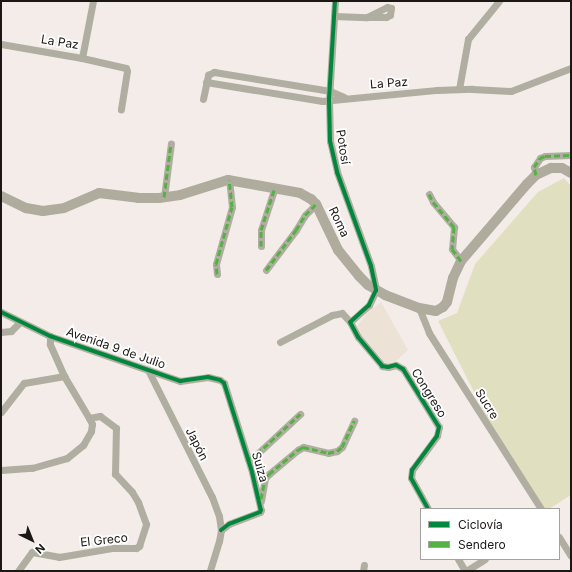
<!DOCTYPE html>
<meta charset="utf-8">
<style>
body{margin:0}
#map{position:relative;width:572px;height:572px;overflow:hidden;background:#f4ece8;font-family:Inter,sans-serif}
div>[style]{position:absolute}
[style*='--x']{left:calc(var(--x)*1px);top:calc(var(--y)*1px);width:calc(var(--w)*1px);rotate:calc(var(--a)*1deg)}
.education>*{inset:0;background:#ede2d6}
.green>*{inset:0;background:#e0e0c0}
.street>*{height:7px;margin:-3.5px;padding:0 3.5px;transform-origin:3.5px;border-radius:3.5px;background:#b0aea1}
.secondary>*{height:10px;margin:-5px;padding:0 5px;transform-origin:5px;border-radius:5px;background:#afab9d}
.quiet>*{height:3px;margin-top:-1.5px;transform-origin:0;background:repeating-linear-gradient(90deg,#55b144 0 6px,transparent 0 9px)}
.cycleway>*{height:4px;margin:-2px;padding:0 2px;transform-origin:2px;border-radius:2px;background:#00873e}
span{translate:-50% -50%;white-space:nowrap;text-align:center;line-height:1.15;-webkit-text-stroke:3.5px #fff;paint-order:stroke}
.street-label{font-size:12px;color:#1b1714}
.frame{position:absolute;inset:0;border:2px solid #1b1714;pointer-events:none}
.legend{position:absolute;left:420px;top:508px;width:140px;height:52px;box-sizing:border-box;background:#fff;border:1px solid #a4a2a1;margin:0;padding:5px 7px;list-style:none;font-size:12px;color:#1b1714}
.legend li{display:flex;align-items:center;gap:8px;height:20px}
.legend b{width:20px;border:1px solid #a4a2a1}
.north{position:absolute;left:12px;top:520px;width:40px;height:40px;-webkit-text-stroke:3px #fff;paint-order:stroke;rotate:137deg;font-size:11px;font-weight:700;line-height:16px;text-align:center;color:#1b1714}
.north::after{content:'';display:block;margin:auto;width:14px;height:18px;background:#1b1714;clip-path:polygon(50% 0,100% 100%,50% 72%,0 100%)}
</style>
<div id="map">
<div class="education">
<i style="clip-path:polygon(381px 302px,408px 350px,395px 362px,387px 365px,362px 336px,357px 326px,369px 311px)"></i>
</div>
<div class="green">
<i style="clip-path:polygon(564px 178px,571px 186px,571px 495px,549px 509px,541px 509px,508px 459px,438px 321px,457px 313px,475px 264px,538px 192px)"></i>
</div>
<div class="street">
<i style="--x:335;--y:1;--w:99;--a:93.5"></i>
<i style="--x:329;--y:100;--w:41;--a:88.6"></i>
<i style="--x:330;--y:141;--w:32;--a:77"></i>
<i style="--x:337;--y:172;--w:100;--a:70.1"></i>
<i style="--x:371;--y:266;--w:25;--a:78"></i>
<i style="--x:376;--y:290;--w:17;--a:115"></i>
<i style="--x:369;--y:305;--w:25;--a:138"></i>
<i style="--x:350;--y:322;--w:17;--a:62"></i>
<i style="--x:358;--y:337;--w:38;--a:50"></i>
<i style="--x:382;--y:366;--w:6;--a:9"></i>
<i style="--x:388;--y:367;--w:8;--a:-14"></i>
<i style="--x:396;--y:365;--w:8;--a:30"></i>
<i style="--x:403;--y:369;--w:68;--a:58.2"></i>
<i style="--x:439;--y:427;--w:9;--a:103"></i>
<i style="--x:437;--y:436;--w:42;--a:126.3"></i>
<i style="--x:412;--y:470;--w:8;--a:97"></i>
<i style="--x:411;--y:478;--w:35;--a:61"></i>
<i style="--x:334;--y:16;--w:33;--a:2"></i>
<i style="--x:367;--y:17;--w:19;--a:0"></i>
<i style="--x:386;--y:17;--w:4;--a:-27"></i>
<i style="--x:390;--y:15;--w:7;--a:-82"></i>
<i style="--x:391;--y:8;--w:4;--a:-166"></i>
<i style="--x:387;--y:7;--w:22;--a:153"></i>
<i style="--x:1;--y:44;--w:82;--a:9.8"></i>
<i style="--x:82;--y:58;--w:58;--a:-79.1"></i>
<i style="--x:82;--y:58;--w:45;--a:12.8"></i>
<i style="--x:126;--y:68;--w:3;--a:72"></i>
<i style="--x:127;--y:71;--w:39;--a:99"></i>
<i style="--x:206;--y:82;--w:118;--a:9.3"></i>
<i style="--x:322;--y:101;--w:116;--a:-5.5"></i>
<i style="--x:437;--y:90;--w:35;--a:-2"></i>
<i style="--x:472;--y:89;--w:39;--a:3"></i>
<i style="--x:511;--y:91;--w:64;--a:-21"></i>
<i style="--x:459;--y:89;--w:51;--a:-79.8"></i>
<i style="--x:468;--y:39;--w:49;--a:-50.8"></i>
<i style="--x:203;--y:99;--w:25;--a:-78"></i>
<i style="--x:208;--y:75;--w:7;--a:-27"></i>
<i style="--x:214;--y:72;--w:118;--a:9.3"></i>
<i style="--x:330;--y:91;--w:15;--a:23"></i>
<i style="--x:536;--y:175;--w:8;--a:-104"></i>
<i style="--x:534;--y:167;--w:11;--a:-56"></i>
<i style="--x:540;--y:158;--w:5;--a:-22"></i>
<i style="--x:545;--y:156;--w:26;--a:-2"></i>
<i style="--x:429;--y:194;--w:9;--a:63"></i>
<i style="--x:433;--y:202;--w:33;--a:50"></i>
<i style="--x:454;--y:227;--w:22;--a:95"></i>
<i style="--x:452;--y:249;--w:15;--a:53"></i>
<i style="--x:164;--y:197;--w:54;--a:-82.6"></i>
<i style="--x:261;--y:246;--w:16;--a:-90"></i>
<i style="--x:261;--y:230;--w:45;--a:-72"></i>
<i style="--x:266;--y:270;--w:50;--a:-53.1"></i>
<i style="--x:296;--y:230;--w:17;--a:-59"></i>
<i style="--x:305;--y:215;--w:16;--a:-45"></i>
<i style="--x:217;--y:274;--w:10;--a:-96"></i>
<i style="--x:216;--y:264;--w:59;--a:-74.3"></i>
<i style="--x:232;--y:207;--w:27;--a:-96"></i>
<i style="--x:419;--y:308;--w:27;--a:68"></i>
<i style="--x:429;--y:333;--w:209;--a:57.5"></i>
<i style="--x:1;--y:312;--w:55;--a:26.1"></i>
<i style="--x:50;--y:336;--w:138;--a:19.1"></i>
<i style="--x:180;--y:381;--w:28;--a:-8"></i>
<i style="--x:208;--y:377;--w:12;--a:14"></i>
<i style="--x:220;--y:380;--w:5;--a:37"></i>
<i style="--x:224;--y:383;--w:93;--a:72.5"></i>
<i style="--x:252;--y:472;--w:39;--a:77"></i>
<i style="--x:261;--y:510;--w:2;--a:117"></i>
<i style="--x:260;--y:512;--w:33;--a:159"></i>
<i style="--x:229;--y:524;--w:10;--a:143"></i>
<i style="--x:1;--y:332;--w:10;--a:-6"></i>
<i style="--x:11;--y:331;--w:13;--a:-45"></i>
<i style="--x:280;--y:342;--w:59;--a:-27.4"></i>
<i style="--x:332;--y:315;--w:10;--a:-11"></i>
<i style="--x:342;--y:313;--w:12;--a:48"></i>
<i style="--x:148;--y:370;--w:142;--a:63.3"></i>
<i style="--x:212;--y:497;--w:20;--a:70"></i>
<i style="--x:219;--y:516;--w:14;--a:82"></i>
<i style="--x:221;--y:530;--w:11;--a:100"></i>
<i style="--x:219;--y:541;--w:31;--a:107"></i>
<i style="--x:1;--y:412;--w:37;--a:-52"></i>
<i style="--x:24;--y:383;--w:41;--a:-9.9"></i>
<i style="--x:248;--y:459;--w:10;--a:-29"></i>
<i style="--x:257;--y:454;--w:59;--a:-42.9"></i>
<i style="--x:1;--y:470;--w:31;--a:-4"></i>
<i style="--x:32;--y:468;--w:36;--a:-16"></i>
<i style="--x:67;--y:458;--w:21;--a:-39"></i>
<i style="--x:83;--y:445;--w:16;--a:-60"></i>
<i style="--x:91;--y:431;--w:7;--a:-82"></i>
<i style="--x:92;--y:424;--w:7;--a:-117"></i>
<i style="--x:89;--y:418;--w:49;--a:-120.8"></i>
<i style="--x:64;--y:376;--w:35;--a:-114"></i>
<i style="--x:50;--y:344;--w:8;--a:-90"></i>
<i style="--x:261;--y:501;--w:23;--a:-80"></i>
<i style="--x:265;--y:478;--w:6;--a:-45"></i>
<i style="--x:269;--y:474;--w:38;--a:-40"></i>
<i style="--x:298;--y:450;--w:6;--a:-31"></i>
<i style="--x:303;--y:447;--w:26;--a:13"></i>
<i style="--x:328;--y:453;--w:9;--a:-13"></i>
<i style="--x:337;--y:451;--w:6;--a:-39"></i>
<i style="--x:342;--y:447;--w:29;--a:-65"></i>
<i style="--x:559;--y:537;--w:22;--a:58"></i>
<i style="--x:458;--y:559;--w:14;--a:60"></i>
<i style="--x:18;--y:571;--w:24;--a:-54"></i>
<i style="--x:32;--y:552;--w:27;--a:10"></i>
<i style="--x:59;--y:557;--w:55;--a:-9.5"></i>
<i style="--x:113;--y:548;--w:23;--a:0"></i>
<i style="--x:136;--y:548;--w:4;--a:-34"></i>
<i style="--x:139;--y:546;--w:23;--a:-72"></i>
<i style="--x:146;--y:524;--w:23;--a:-110"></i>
<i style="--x:138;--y:502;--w:12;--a:-121"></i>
<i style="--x:132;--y:492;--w:25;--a:-133"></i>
<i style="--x:115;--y:474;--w:46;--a:-88.8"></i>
<i style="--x:116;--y:428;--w:20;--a:-143"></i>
<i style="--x:100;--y:416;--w:11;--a:170"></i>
<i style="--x:363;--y:571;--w:6;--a:-81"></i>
<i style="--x:466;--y:571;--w:22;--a:-32"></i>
</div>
<div class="secondary">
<i style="--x:1;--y:196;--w:28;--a:26"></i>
<i style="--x:26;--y:208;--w:17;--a:10"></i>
<i style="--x:43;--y:211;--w:21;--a:-8"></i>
<i style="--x:64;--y:208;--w:38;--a:-23"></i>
<i style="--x:99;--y:193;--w:39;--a:7"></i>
<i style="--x:138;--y:198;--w:21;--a:0"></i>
<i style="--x:159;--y:198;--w:21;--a:-8"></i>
<i style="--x:180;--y:195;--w:50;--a:-17.4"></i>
<i style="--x:228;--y:180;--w:73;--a:10.2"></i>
<i style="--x:300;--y:193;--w:13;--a:29"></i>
<i style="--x:311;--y:199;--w:7;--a:45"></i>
<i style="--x:316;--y:204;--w:51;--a:64.4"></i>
<i style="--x:338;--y:250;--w:33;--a:51"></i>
<i style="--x:359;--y:276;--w:13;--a:45"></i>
<i style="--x:368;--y:285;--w:20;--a:30"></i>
<i style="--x:385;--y:295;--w:36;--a:21"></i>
<i style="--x:419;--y:308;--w:17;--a:10"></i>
<i style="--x:436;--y:311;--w:8;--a:-30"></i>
<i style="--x:443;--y:307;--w:6;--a:-51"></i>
<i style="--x:447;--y:302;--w:25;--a:-76"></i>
<i style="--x:453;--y:278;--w:19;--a:-65"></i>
<i style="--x:461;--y:261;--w:101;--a:-49.4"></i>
<i style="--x:527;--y:184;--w:13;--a:-45"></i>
<i style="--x:536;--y:175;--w:17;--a:-25"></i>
<i style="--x:551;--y:168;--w:11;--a:0"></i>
<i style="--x:562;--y:168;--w:10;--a:29"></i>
</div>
<div class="quiet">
<i style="--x:536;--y:175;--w:8;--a:-104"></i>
<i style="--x:534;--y:167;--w:11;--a:-56"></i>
<i style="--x:540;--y:158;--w:5;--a:-22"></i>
<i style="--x:545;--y:156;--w:26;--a:-2"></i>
<i style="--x:429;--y:194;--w:9;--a:63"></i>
<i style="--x:433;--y:202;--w:33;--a:50"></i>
<i style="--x:454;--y:227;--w:22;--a:95"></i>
<i style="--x:452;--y:249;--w:15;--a:53"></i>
<i style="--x:164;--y:197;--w:54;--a:-82.6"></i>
<i style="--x:261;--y:246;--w:16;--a:-90"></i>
<i style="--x:261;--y:230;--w:45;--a:-72"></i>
<i style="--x:266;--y:270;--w:50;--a:-53.1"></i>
<i style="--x:296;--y:230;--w:17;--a:-59"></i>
<i style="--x:305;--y:215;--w:16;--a:-45"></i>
<i style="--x:217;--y:274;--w:10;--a:-96"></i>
<i style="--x:216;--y:264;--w:59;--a:-74.3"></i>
<i style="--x:232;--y:207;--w:27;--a:-96"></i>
<i style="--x:248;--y:459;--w:10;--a:-29"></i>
<i style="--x:257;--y:454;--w:59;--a:-42.9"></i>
<i style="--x:261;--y:499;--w:21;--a:-79"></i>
<i style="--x:265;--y:478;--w:6;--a:-45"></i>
<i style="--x:269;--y:474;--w:38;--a:-40"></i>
<i style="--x:298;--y:450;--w:6;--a:-31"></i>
<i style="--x:303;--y:447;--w:26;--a:13"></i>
<i style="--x:328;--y:453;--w:9;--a:-13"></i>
<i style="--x:337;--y:451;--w:6;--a:-39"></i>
<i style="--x:342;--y:447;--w:29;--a:-65"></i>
</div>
<div class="cycleway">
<i style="--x:335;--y:1;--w:99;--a:93.5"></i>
<i style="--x:329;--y:100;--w:41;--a:88.6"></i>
<i style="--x:330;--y:141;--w:32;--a:77"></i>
<i style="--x:337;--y:172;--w:100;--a:70.1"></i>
<i style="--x:371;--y:266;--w:25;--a:78"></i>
<i style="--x:376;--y:290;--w:17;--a:115"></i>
<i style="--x:369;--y:305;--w:25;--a:138"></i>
<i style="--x:350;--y:322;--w:17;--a:62"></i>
<i style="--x:358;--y:337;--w:38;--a:50"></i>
<i style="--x:382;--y:366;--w:6;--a:9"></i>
<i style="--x:388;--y:367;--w:8;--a:-14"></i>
<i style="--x:396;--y:365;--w:8;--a:30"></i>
<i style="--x:403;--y:369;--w:68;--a:58.2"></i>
<i style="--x:439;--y:427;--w:9;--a:103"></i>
<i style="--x:437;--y:436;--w:42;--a:126.3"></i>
<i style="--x:412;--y:470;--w:8;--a:97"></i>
<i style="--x:411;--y:478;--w:35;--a:61"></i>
<i style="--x:1;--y:312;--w:55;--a:26.1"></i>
<i style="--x:50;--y:336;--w:138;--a:19.1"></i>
<i style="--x:180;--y:381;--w:28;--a:-8"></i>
<i style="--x:208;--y:377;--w:12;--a:14"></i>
<i style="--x:220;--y:380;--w:5;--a:37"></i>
<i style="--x:224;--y:383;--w:93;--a:72.5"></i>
<i style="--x:252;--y:472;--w:39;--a:77"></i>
<i style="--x:261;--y:510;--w:2;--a:117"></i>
<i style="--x:260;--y:512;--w:33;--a:159"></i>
<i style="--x:229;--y:524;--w:10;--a:143"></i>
</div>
<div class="street-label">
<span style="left:60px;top:42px;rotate:9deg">La Paz</span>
<span style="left:389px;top:83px;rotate:-4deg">La Paz</span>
<span style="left:343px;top:147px;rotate:81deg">Potosí</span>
<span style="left:339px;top:222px;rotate:65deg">Roma</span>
<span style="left:116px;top:348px;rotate:19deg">Avenida 9 de Julio</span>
<span style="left:429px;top:393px;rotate:58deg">Congreso</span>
<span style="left:487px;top:404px;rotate:58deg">Sucre</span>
<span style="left:197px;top:444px;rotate:63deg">Japón</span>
<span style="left:260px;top:467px;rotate:74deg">Suiza</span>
<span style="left:104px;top:540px;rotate:-6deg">El Greco</span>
</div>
<div class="frame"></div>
<ul class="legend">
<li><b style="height:5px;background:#00873e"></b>Ciclovía</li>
<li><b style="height:5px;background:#55b144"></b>Sendero</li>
</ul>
<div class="north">N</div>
</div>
